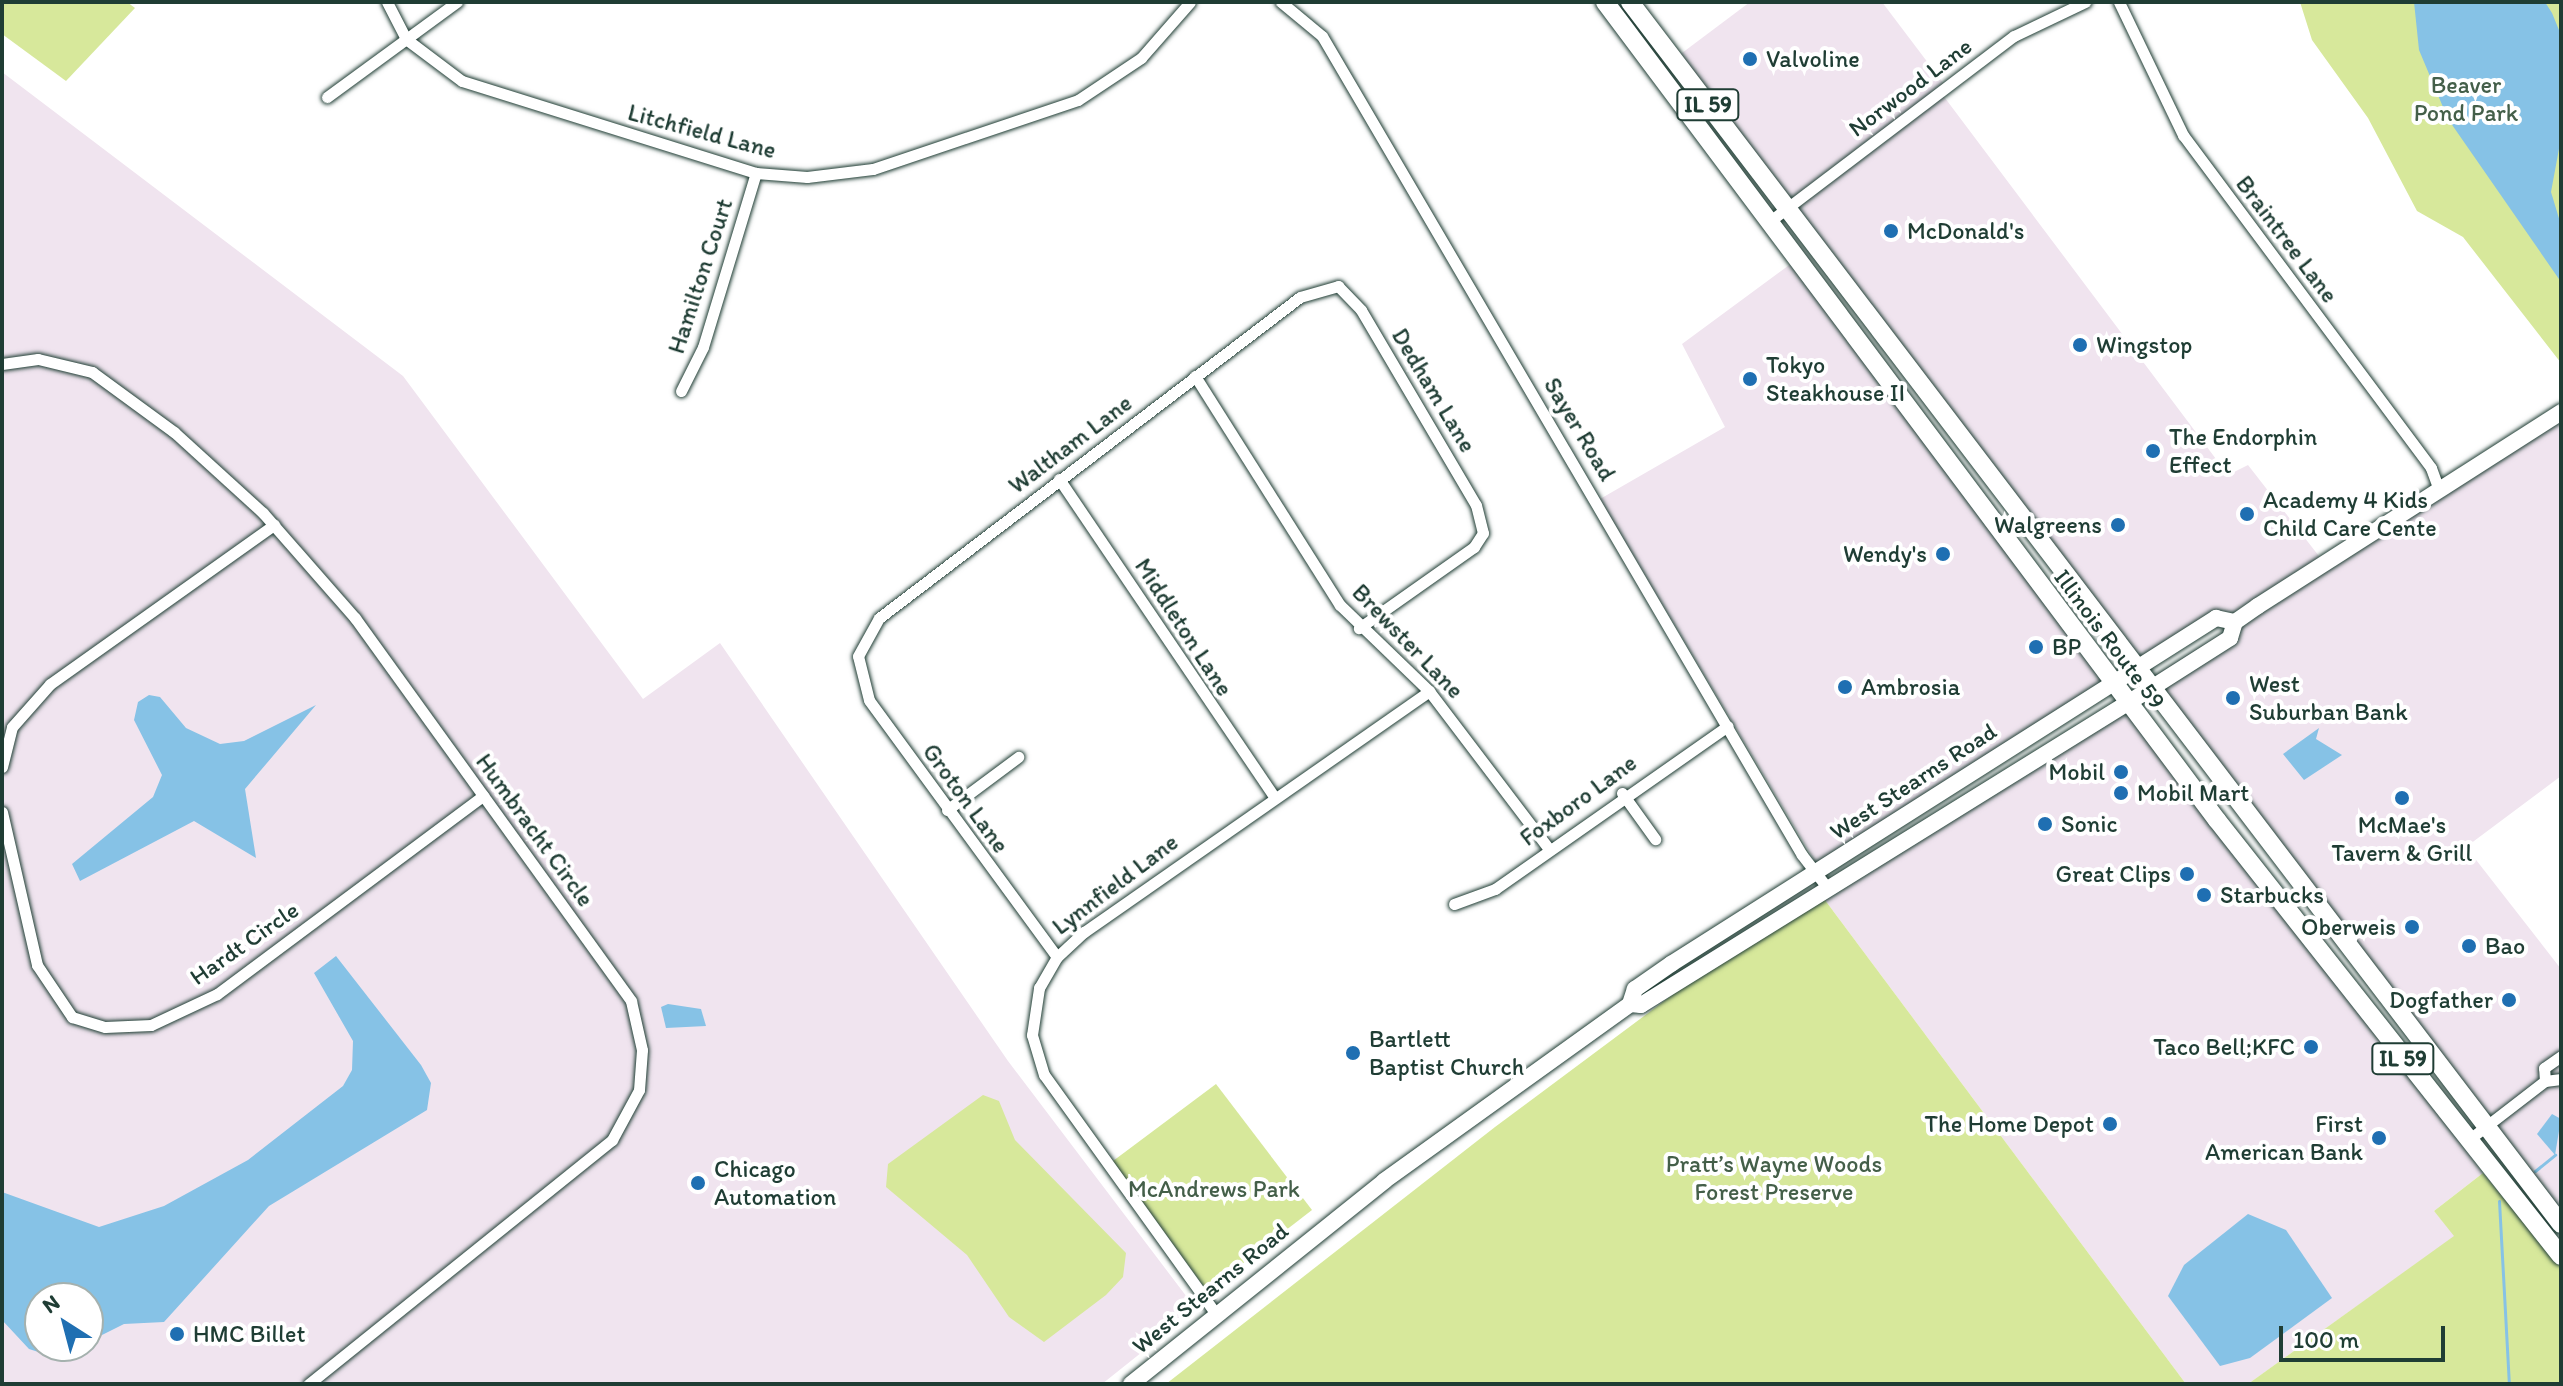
<!DOCTYPE html>
<meta charset="utf-8">
<style>
body{margin:0}
#map{position:relative;width:2563px;height:1386px;overflow:hidden;background:#fff;font-family:Itim,sans-serif}
div>[style]{position:absolute}
[style*='--x']{left:calc(var(--x)*1px);top:calc(var(--y)*1px);width:calc(var(--w)*1px);rotate:calc(var(--a)*1deg)}
.built>*{inset:0;background:#f0e4ef}
.green>*{inset:0;background:#d7e89b}
.water>*{inset:0;background:#86c2e6}
.stream>*{height:3px;margin:-1.5px;padding:0 1.5px;transform-origin:1.5px;border-radius:1.5px;background:#86c2e6}
.roads{filter:drop-shadow(0 0 2px #1f3d34) drop-shadow(0 0 2px #1f3d34)}
.street>*{height:11px;margin:-5.5px;padding:0 5.5px;transform-origin:5.5px;border-radius:5.5px;background:#fff}
.secondary>*{height:16px;margin:-8px;padding:0 8px;transform-origin:8px;border-radius:8px;background:#fff}
.primary>*{height:18px;margin:-9px;padding:0 9px;transform-origin:9px;border-radius:9px;background:#fff}
.dots>*{width:22px;height:22px;translate:-50% -50%;box-sizing:border-box;border:4px solid #fff;border-radius:50%}
span{translate:-50% -50%;white-space:nowrap;text-align:center;line-height:1.15;-webkit-text-stroke:8px #fff;paint-order:stroke}
.shield-label span{padding:2px 6px;background:#fff;border:2px solid;border-radius:6px;-webkit-text-stroke-width:0}
.shield-label{font-size:22px;color:#1f3d34;font-weight:700}
.poi-label{font-size:24px;color:#1f3d34}
.left{translate:0 -50%;text-align:left}
.right{translate:-100% -50%;text-align:right}
.park-label{font-size:24px;color:#445f49}
.street-label{font-size:24px;color:#1f3d34}
.frame{position:absolute;inset:0;border:4px solid #1f3d34;pointer-events:none}
.north{position:absolute;left:24px;top:1282px;width:80px;height:80px;box-sizing:border-box;background:#fff;border:2px solid #a5b1ae;border-radius:50%;rotate:324deg;font-size:22px;font-weight:700;line-height:32px;text-align:center;color:#1f3d34}
.north::after{content:'';display:block;margin:auto;width:28px;height:36px;background:#1f6fb2;clip-path:polygon(50% 0,100% 100%,50% 72%,0 100%)}
.scale{position:absolute;left:2279px;top:1326px;width:166px;height:36px;box-sizing:border-box;border:4px solid #1f3d34;border-top:0;padding-left:10px;font-size:24px;line-height:28px;white-space:nowrap;color:#1f3d34;-webkit-text-stroke:6px #fff;paint-order:stroke}
</style>
<div id="map">
<div class="built">
<i style="clip-path:polygon(1750px 2px,1882px 2px,1944px 84px,1789px 202px,1678px 56px)"></i>
<i style="clip-path:polygon(evenodd,2px 72px,403px 376px,643px 699px,720px 643px,1008px 1061px,1196px 1309px,1102px 1384px,2px 1384px,2px 72px,40px 1298px,88px 1298px,88px 1346px,40px 1346px,40px 1298px)"></i>
<i style="clip-path:polygon(1942px 94px,2228px 475px,2248px 465px,2322px 560px,2143px 673px,1793px 208px)"></i>
<i style="clip-path:polygon(1796px 260px,2118px 687px,1822px 873px,1600px 499px,1725px 427px,1682px 344px)"></i>
<i style="clip-path:polygon(2561px 420px,2561px 776px,2466px 847px,2561px 969px,2561px 1214px,2149px 679px)"></i>
<i style="clip-path:polygon(2123px 698px,2483px 1173px,2434px 1211px,2455px 1236px,2248px 1384px,2186px 1384px,1816px 888px)"></i>
</div>
<div class="green">
<i style="clip-path:polygon(2px 2px,127px 2px,135px 8px,66px 81px,2px 34px)"></i>
<i style="clip-path:polygon(2300px 2px,2561px 2px,2561px 363px,2463px 237px,2417px 211px,2368px 118px,2312px 40px)"></i>
<i style="clip-path:polygon(1816px 888px,2186px 1384px,1166px 1384px,1495px 1127px)"></i>
<i style="clip-path:polygon(1216px 1084px,1312px 1210px,1207px 1291px,1113px 1161px)"></i>
<i style="clip-path:polygon(983px 1095px,999px 1101px,1015px 1140px,1126px 1253px,1123px 1277px,1106px 1295px,1044px 1342px,1009px 1317px,967px 1255px,886px 1187px,888px 1164px)"></i>
<i style="clip-path:polygon(2483px 1173px,2561px 1268px,2561px 1384px,2248px 1384px,2454px 1236px,2434px 1211px)"></i>
</div>
<div class="water">
<i style="clip-path:polygon(2414px 2px,2545px 2px,2552px 13px,2561px 35px,2561px 138px,2551px 192px,2561px 225px,2561px 282px,2448px 119px,2419px 50px)"></i>
<i style="clip-path:polygon(149px 695px,160px 697px,186px 728px,220px 744px,244px 741px,316px 705px,245px 789px,256px 858px,194px 821px,80px 881px,72px 864px,153px 797px,162px 775px,134px 720px,138px 702px)"></i>
<i style="clip-path:polygon(2319px 728px,2316px 739px,2342px 755px,2304px 780px,2283px 754px)"></i>
<i style="clip-path:polygon(336px 956px,421px 1065px,431px 1083px,427px 1110px,269px 1206px,164px 1322px,124px 1324px,88px 1342px,88px 1298px,40px 1298px,40px 1346px,81px 1346px,54px 1357px,29px 1349px,2px 1320px,2px 1192px,99px 1227px,164px 1206px,248px 1160px,343px 1086px,352px 1070px,353px 1041px,314px 973px)"></i>
<i style="clip-path:polygon(668px 1004px,701px 1009px,706px 1026px,666px 1028px,661px 1007px)"></i>
<i style="clip-path:polygon(2552px 1114px,2561px 1119px,2555px 1155px,2537px 1134px)"></i>
<i style="clip-path:polygon(2248px 1214px,2286px 1230px,2332px 1298px,2250px 1358px,2220px 1366px,2168px 1296px,2184px 1265px)"></i>
</div>
<div class="stream">
<i style="--x:2535;--y:1171;--w:26;--a:-39"></i>
<i style="--x:2499;--y:1201;--w:183;--a:86.9"></i>
</div>
<div class="roads">
<div class="street">
<i style="--x:387;--y:2;--w:42;--a:62.8"></i>
<i style="--x:406;--y:39;--w:70;--a:36.9"></i>
<i style="--x:462;--y:81;--w:308;--a:17.4"></i>
<i style="--x:756;--y:173;--w:51;--a:4.5"></i>
<i style="--x:807;--y:177;--w:66;--a:-6.9"></i>
<i style="--x:873;--y:169;--w:216;--a:-18.6"></i>
<i style="--x:1078;--y:100;--w:76;--a:-33.7"></i>
<i style="--x:1141;--y:58;--w:74;--a:-48.8"></i>
<i style="--x:1281;--y:2;--w:53;--a:39.7"></i>
<i style="--x:1322;--y:36;--w:949;--a:59.63"></i>
<i style="--x:1802;--y:855;--w:44;--a:52.4"></i>
<i style="--x:2119;--y:2;--w:148;--a:64.3"></i>
<i style="--x:2183;--y:135;--w:415;--a:53.3"></i>
<i style="--x:2431;--y:468;--w:23;--a:70"></i>
<i style="--x:327;--y:97;--w:161;--a:-36.2"></i>
<i style="--x:1770;--y:221;--w:306;--a:-37.2"></i>
<i style="--x:2014;--y:36;--w:79;--a:-25.6"></i>
<i style="--x:2;--y:364;--w:36;--a:-8"></i>
<i style="--x:38;--y:359;--w:56;--a:13.5"></i>
<i style="--x:92;--y:372;--w:102;--a:36.2"></i>
<i style="--x:174;--y:432;--w:120;--a:42.3"></i>
<i style="--x:263;--y:513;--w:140;--a:48.8"></i>
<i style="--x:355;--y:618;--w:472;--a:54.2"></i>
<i style="--x:631;--y:1001;--w:50;--a:77.3"></i>
<i style="--x:642;--y:1050;--w:40;--a:94.3"></i>
<i style="--x:639;--y:1090;--w:57;--a:118.4"></i>
<i style="--x:612;--y:1140;--w:389;--a:141.2"></i>
<i style="--x:1195;--y:376;--w:271;--a:57.7"></i>
<i style="--x:1340;--y:605;--w:124;--a:44"></i>
<i style="--x:1429;--y:691;--w:197;--a:52.8"></i>
<i style="--x:681;--y:391;--w:49;--a:-63.4"></i>
<i style="--x:703;--y:347;--w:182;--a:-73.1"></i>
<i style="--x:1059;--y:479;--w:384;--a:55.9"></i>
<i style="--x:2;--y:767;--w:41;--a:-76"></i>
<i style="--x:12;--y:727;--w:57;--a:-48.5"></i>
<i style="--x:50;--y:684;--w:275;--a:-35.4"></i>
<i style="--x:1622;--y:793;--w:57;--a:54.3"></i>
<i style="--x:947;--y:810;--w:89;--a:-36.7"></i>
<i style="--x:2;--y:812;--w:157;--a:77.1"></i>
<i style="--x:37;--y:965;--w:63;--a:56.1"></i>
<i style="--x:72;--y:1017;--w:34;--a:17"></i>
<i style="--x:105;--y:1027;--w:46;--a:-2.5"></i>
<i style="--x:151;--y:1025;--w:73;--a:-25.2"></i>
<i style="--x:217;--y:994;--w:332;--a:-36.7"></i>
<i style="--x:1454;--y:904;--w:44;--a:-20.1"></i>
<i style="--x:1495;--y:889;--w:284;--a:-35"></i>
<i style="--x:1057;--y:957;--w:318;--a:-126.2"></i>
<i style="--x:869;--y:700;--w:45;--a:-104"></i>
<i style="--x:858;--y:656;--w:43;--a:-61.1"></i>
<i style="--x:879;--y:618;--w:529;--a:-37.32"></i>
<i style="--x:1300;--y:297;--w:40;--a:-16"></i>
<i style="--x:1338;--y:286;--w:33;--a:46"></i>
<i style="--x:1361;--y:310;--w:226;--a:59.5"></i>
<i style="--x:1476;--y:505;--w:29;--a:76"></i>
<i style="--x:1483;--y:533;--w:17;--a:123"></i>
<i style="--x:1474;--y:547;--w:141;--a:144.8"></i>
<i style="--x:2545;--y:1081;--w:13;--a:-94"></i>
<i style="--x:2544;--y:1068;--w:21;--a:-35"></i>
<i style="--x:2467;--y:1141;--w:98;--a:-37.6"></i>
<i style="--x:2545;--y:1081;--w:16;--a:-7"></i>
<i style="--x:1216;--y:1314;--w:294;--a:-125.7"></i>
<i style="--x:1044;--y:1075;--w:42;--a:-106.7"></i>
<i style="--x:1032;--y:1035;--w:48;--a:-81.5"></i>
<i style="--x:1039;--y:988;--w:36;--a:-60"></i>
<i style="--x:1057;--y:957;--w:37;--a:-43"></i>
<i style="--x:1084;--y:932;--w:421;--a:-34.9"></i>
</div>
<div class="secondary">
<i style="--x:1630;--y:1004;--w:11;--a:5"></i>
<i style="--x:1641;--y:1005;--w:599;--a:-31.83"></i>
<i style="--x:2150;--y:689;--w:95;--a:-32.5"></i>
<i style="--x:2230;--y:638;--w:17;--a:-73"></i>
<i style="--x:2235;--y:622;--w:28;--a:-35"></i>
<i style="--x:2258;--y:606;--w:360;--a:-32.6"></i>
<i style="--x:1131;--y:1384;--w:324;--a:-38.7"></i>
<i style="--x:1384;--y:1181;--w:303;--a:-35.7"></i>
<i style="--x:1630;--y:1004;--w:16;--a:-72"></i>
<i style="--x:1635;--y:989;--w:44;--a:-34.8"></i>
<i style="--x:1671;--y:964;--w:646;--a:-32.41"></i>
<i style="--x:2216;--y:618;--w:19;--a:12"></i>
</div>
<div class="primary">
<i style="--x:1605;--y:2;--w:1022;--a:53.2"></i>
<i style="--x:2217;--y:820;--w:555;--a:51.73"></i>
<i style="--x:1630;--y:2;--w:1536;--a:52.7"></i>
</div>
</div>
<div class="dots">
<i style="left:1750px;top:59px;background:#1f6fb2"></i>
<i style="left:1891px;top:231px;background:#1f6fb2"></i>
<i style="left:2080px;top:345px;background:#1f6fb2"></i>
<i style="left:1750px;top:379px;background:#1f6fb2"></i>
<i style="left:2153px;top:451px;background:#1f6fb2"></i>
<i style="left:2247px;top:514px;background:#1f6fb2"></i>
<i style="left:2118px;top:525px;background:#1f6fb2"></i>
<i style="left:1943px;top:554px;background:#1f6fb2"></i>
<i style="left:2036px;top:647px;background:#1f6fb2"></i>
<i style="left:1845px;top:687px;background:#1f6fb2"></i>
<i style="left:2233px;top:698px;background:#1f6fb2"></i>
<i style="left:2121px;top:772px;background:#1f6fb2"></i>
<i style="left:2121px;top:793px;background:#1f6fb2"></i>
<i style="left:2402px;top:798px;background:#1f6fb2"></i>
<i style="left:2045px;top:824px;background:#1f6fb2"></i>
<i style="left:2187px;top:874px;background:#1f6fb2"></i>
<i style="left:2204px;top:895px;background:#1f6fb2"></i>
<i style="left:2412px;top:927px;background:#1f6fb2"></i>
<i style="left:2469px;top:946px;background:#1f6fb2"></i>
<i style="left:2509px;top:1000px;background:#1f6fb2"></i>
<i style="left:2311px;top:1047px;background:#1f6fb2"></i>
<i style="left:1353px;top:1053px;background:#1f6fb2"></i>
<i style="left:2110px;top:1124px;background:#1f6fb2"></i>
<i style="left:2379px;top:1138px;background:#1f6fb2"></i>
<i style="left:698px;top:1183px;background:#1f6fb2"></i>
<i style="left:177px;top:1334px;background:#1f6fb2"></i>
</div>
<div class="shield-label">
<span style="left:1708px;top:105px">IL 59</span>
<span style="left:2403px;top:1059px">IL 59</span>
</div>
<div class="poi-label">
<span class="left" style="left:1766px;top:59px">Valvoline</span>
<span class="left" style="left:1907px;top:231px">McDonald's</span>
<span class="left" style="left:2096px;top:345px">Wingstop</span>
<span class="left" style="left:1766px;top:379px">Tokyo<br>Steakhouse II</span>
<span class="left" style="left:2169px;top:451px">The Endorphin<br>Effect</span>
<span class="left" style="left:2263px;top:514px">Academy 4 Kids<br>Child Care Cente</span>
<span class="right" style="left:2102px;top:525px">Walgreens</span>
<span class="right" style="left:1927px;top:554px">Wendy's</span>
<span class="left" style="left:2052px;top:647px">BP</span>
<span class="left" style="left:2249px;top:698px">West<br>Suburban Bank</span>
<span class="left" style="left:1861px;top:687px">Ambrosia</span>
<span class="right" style="left:2105px;top:772px">Mobil</span>
<span class="left" style="left:2137px;top:793px">Mobil Mart</span>
<span class="left" style="left:2061px;top:824px">Sonic</span>
<span style="left:2402px;top:839px">McMae's<br>Tavern &amp; Grill</span>
<span class="right" style="left:2171px;top:874px">Great Clips</span>
<span class="left" style="left:2220px;top:895px">Starbucks</span>
<span class="right" style="left:2396px;top:927px">Oberweis</span>
<span class="left" style="left:2485px;top:946px">Bao</span>
<span class="right" style="left:2493px;top:1000px">Dogfather</span>
<span class="left" style="left:1369px;top:1053px">Bartlett<br>Baptist Church</span>
<span class="right" style="left:2295px;top:1047px">Taco Bell;KFC</span>
<span class="right" style="left:2094px;top:1124px">The Home Depot</span>
<span class="right" style="left:2363px;top:1138px">First<br>American Bank</span>
<span class="left" style="left:714px;top:1183px">Chicago<br>Automation</span>
<span class="left" style="left:193px;top:1334px">HMC Billet</span>
</div>
<div class="park-label">
<span style="left:2466px;top:99px">Beaver<br>Pond Park</span>
<span style="left:1774px;top:1178px">Pratt’s Wayne Woods<br>Forest Preserve</span>
<span style="left:1214px;top:1189px">McAndrews Park</span>
</div>
<div class="street-label">
<span style="left:1910px;top:87px;rotate:-37deg">Norwood Lane</span>
<span style="left:702px;top:131px;rotate:15deg">Litchfield Lane</span>
<span style="left:2287px;top:239px;rotate:53deg">Braintree Lane</span>
<span style="left:700px;top:276px;rotate:-72deg">Hamilton Court</span>
<span style="left:1434px;top:390px;rotate:59deg">Dedham Lane</span>
<span style="left:1580px;top:429px;rotate:59deg">Sayer Road</span>
<span style="left:1070px;top:444px;rotate:-37deg">Waltham Lane</span>
<span style="left:1184px;top:627px;rotate:57deg">Middleton Lane</span>
<span style="left:2110px;top:639px;rotate:53deg">Illinois Route 59</span>
<span style="left:1408px;top:641px;rotate:46deg">Brewster Lane</span>
<span style="left:1913px;top:781px;rotate:-33deg">West Stearns Road</span>
<span style="left:966px;top:798px;rotate:54deg">Groton Lane</span>
<span style="left:1578px;top:800px;rotate:-36deg">Foxboro Lane</span>
<span style="left:535px;top:830px;rotate:54deg">Humbracht Circle</span>
<span style="left:1115px;top:884px;rotate:-37deg">Lynnfield Lane</span>
<span style="left:244px;top:943px;rotate:-35deg">Hardt Circle</span>
<span style="left:1210px;top:1288px;rotate:-39deg">West Stearns Road</span>
</div>
<div class="frame"></div>
<div class="north">N</div>
<div class="scale">100 m</div>
</div>
